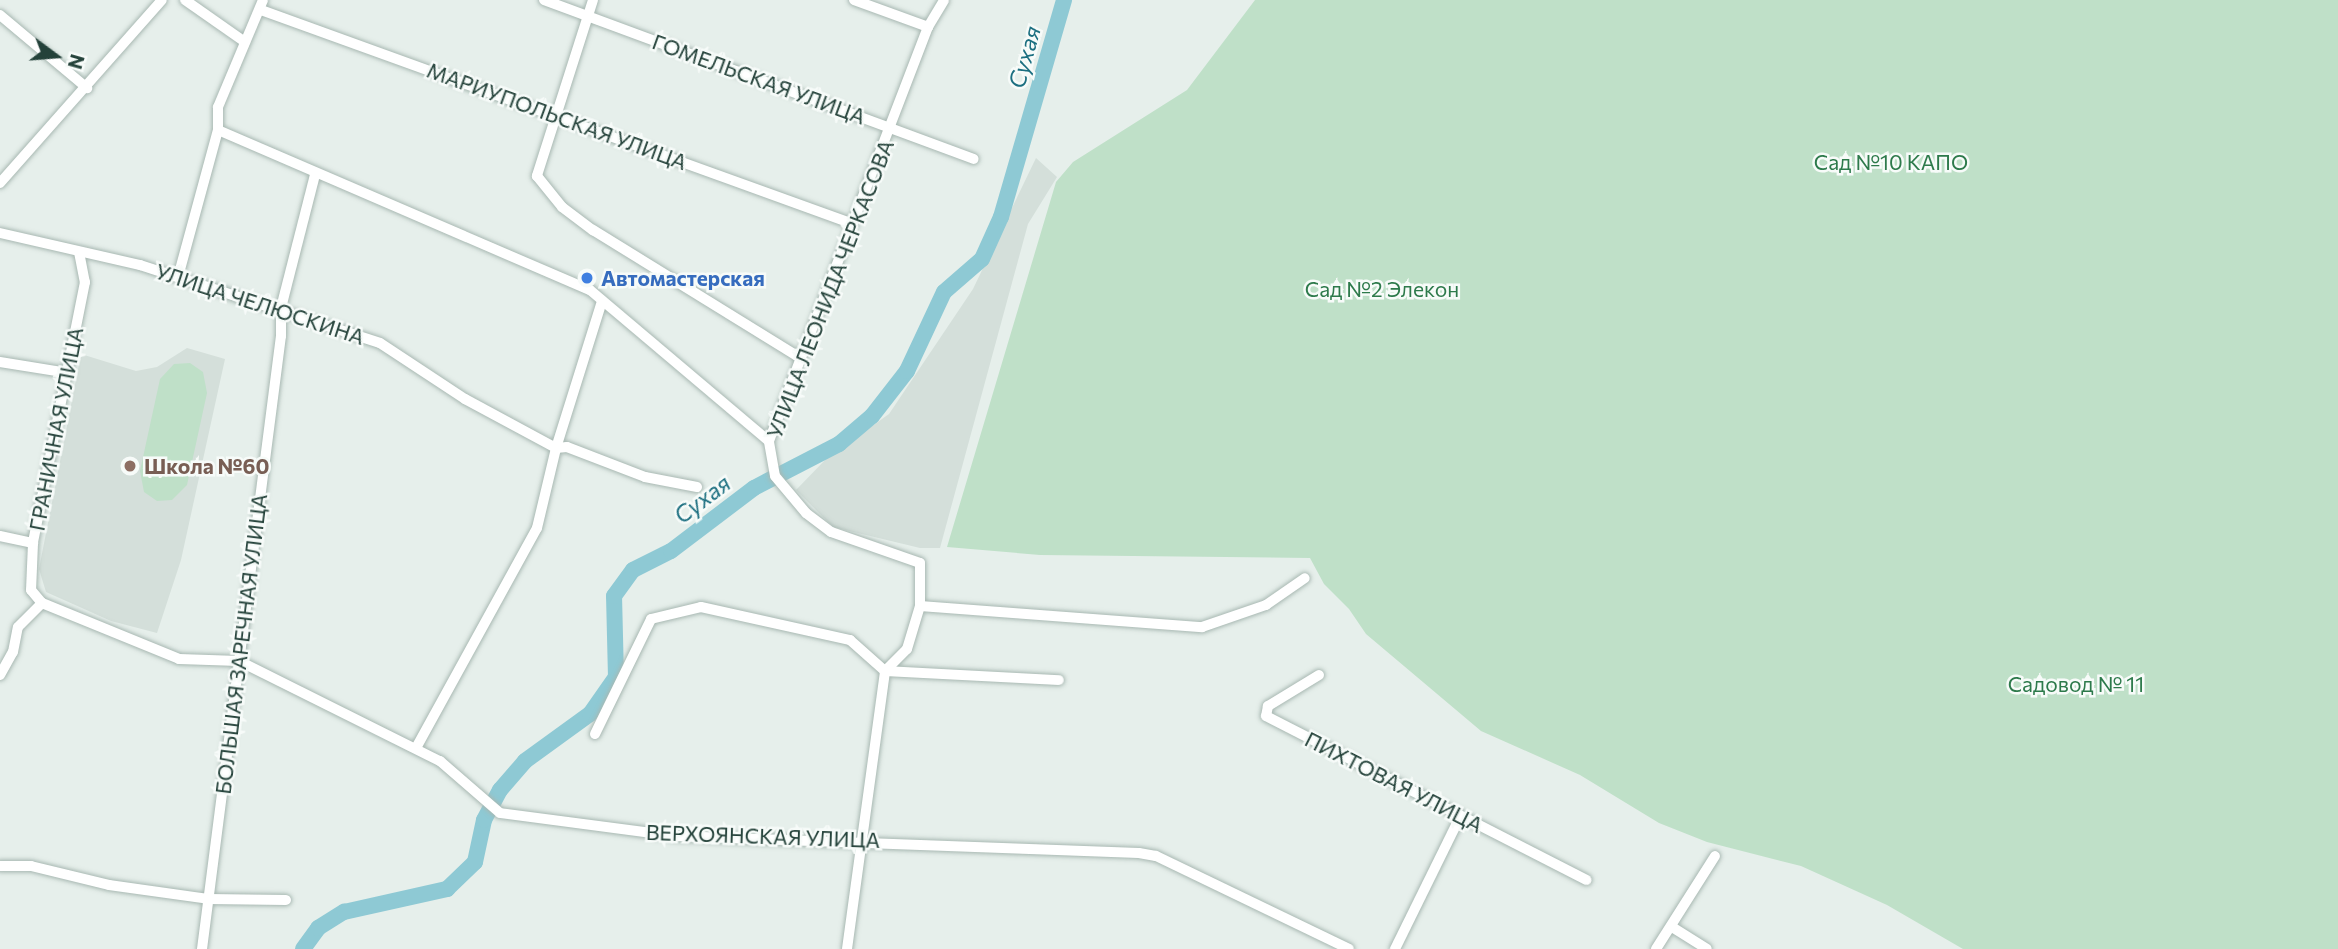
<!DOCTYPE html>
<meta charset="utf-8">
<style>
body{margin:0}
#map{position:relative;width:2338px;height:949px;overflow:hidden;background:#e6efeb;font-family:Commissioner,sans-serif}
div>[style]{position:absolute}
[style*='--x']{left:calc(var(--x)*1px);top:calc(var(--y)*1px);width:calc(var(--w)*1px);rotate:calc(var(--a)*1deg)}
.built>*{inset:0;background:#d4dfda}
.green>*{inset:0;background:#bfe0c8}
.river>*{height:16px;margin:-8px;padding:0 8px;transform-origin:8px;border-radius:8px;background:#8ec9d4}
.roads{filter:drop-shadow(0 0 2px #a8b8b2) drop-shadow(0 0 2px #a8b8b2)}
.minor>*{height:10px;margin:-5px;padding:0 5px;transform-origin:5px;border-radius:5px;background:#fff}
.dots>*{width:19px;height:19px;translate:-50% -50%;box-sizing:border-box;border:4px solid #f7fbf9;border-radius:50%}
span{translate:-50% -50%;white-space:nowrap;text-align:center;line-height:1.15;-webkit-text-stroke:5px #f7fbf9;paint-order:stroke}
.street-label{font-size:21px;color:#24423a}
.park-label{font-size:21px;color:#2d7a4b}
.shop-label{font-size:21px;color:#366cbe;font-weight:700}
.left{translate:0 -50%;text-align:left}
.education-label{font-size:21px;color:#785e54;font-weight:700}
.water-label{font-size:23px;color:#1c6f80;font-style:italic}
.north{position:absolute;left:21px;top:21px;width:70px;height:70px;-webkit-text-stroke:5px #f7fbf9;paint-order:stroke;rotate:106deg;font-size:19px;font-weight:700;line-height:28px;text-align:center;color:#24423a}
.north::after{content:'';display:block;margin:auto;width:24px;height:32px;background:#24423a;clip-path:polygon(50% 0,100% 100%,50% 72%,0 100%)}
</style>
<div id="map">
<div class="built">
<i style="clip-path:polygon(1036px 158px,1057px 177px,1028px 224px,940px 548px,920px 548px,833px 527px,796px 490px,827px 458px,889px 414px,973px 289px)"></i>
<i style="clip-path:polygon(187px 348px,225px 359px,181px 560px,157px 633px,111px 621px,46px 592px,39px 569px,81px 354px,136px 371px,157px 367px)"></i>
</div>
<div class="green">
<i style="clip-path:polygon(1255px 0,2338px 0,2338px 949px,1963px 949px,1887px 905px,1801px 866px,1707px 842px,1659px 823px,1580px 775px,1481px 731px,1366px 634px,1349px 609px,1324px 584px,1310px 558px,1040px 555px,947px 547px,1056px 182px,1073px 162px,1187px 90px)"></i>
<i style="clip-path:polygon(190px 363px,203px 372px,207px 393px,187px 485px,172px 500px,157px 501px,144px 492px,140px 471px,160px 379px,174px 364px)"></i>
</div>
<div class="river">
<i style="--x:303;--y:949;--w:26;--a:-54"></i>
<i style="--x:318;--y:928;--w:31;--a:-32"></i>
<i style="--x:344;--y:912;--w:106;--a:-12.6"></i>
<i style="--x:447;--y:889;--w:39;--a:-44"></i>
<i style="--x:475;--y:862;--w:43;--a:-77.9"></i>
<i style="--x:484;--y:820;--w:34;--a:-62"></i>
<i style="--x:500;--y:790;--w:38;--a:-49"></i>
<i style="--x:525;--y:761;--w:80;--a:-35.9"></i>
<i style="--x:590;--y:714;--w:45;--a:-54.9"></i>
<i style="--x:616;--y:677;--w:81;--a:-91.4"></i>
<i style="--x:614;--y:596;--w:32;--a:-54"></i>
<i style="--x:633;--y:570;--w:42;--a:-26.6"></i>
<i style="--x:671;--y:551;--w:104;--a:-37.2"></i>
<i style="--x:754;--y:488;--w:96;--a:-27.4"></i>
<i style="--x:839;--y:444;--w:43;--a:-40.3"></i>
<i style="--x:872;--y:416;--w:57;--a:-52.1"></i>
<i style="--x:907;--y:371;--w:87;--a:-64.9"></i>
<i style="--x:944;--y:292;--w:50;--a:-41"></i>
<i style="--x:982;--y:259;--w:46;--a:-65.7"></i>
<i style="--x:1001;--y:217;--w:226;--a:-73.8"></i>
</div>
<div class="roads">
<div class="minor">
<i style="--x:185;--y:0;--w:73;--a:35"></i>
<i style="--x:544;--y:0;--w:458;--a:20.3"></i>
<i style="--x:593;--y:0;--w:185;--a:107.7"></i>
<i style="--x:537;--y:176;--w:40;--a:51"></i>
<i style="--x:562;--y:207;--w:39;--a:37"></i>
<i style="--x:593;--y:230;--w:243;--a:31.7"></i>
<i style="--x:854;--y:0;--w:79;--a:20"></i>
<i style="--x:261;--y:10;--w:629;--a:19.87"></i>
<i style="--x:0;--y:15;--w:114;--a:40"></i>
<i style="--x:218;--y:130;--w:405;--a:23.3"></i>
<i style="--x:590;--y:290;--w:234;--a:40.2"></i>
<i style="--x:0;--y:183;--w:244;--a:-48.5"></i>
<i style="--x:0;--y:233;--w:144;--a:12.9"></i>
<i style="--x:140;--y:265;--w:252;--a:18"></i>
<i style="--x:380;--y:343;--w:102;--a:33.4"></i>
<i style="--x:465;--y:399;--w:103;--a:28.3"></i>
<i style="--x:556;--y:448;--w:11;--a:-5"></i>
<i style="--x:567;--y:447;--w:84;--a:21"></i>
<i style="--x:645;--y:477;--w:53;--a:10.9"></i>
<i style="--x:79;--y:252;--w:31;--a:79"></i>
<i style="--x:85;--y:282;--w:266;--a:101.3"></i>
<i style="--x:33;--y:543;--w:47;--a:92.4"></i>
<i style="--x:31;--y:590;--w:17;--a:50"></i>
<i style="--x:42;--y:603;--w:148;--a:22.2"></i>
<i style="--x:179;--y:659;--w:60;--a:1.9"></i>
<i style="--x:239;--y:661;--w:225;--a:26.5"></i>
<i style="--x:440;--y:761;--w:79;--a:40.9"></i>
<i style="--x:500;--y:813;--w:177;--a:7.5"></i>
<i style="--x:675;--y:836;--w:464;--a:2.1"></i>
<i style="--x:1139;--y:853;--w:17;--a:10"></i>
<i style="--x:1156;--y:856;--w:214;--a:25.7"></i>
<i style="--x:178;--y:277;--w:152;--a:-74.8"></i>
<i style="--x:218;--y:130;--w:23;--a:-90"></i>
<i style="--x:218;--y:107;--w:116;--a:-67.2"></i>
<i style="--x:0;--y:362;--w:70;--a:9.1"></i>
<i style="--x:0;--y:536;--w:34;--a:12"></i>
<i style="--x:920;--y:606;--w:283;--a:4.3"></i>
<i style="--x:1202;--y:627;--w:68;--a:-19"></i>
<i style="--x:1266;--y:605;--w:47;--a:-34.7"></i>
<i style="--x:0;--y:675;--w:26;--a:-61"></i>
<i style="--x:13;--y:652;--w:25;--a:-79"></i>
<i style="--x:18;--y:627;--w:34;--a:-45"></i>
<i style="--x:1319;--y:675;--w:60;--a:148.7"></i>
<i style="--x:1268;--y:706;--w:10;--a:101"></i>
<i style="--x:1266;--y:716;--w:360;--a:27.1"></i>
<i style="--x:595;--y:734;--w:128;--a:-64"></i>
<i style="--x:651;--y:619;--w:51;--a:-13.5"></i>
<i style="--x:701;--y:607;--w:153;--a:12.5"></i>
<i style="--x:850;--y:640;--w:47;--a:41.5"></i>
<i style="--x:885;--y:671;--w:174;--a:3"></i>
<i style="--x:416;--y:748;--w:251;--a:-61.2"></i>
<i style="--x:537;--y:528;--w:82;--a:-76.6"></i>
<i style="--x:556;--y:448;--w:154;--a:-72.6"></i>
<i style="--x:0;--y:866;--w:31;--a:0"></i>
<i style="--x:31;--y:866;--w:80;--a:13.7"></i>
<i style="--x:109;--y:885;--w:100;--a:8"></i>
<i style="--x:208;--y:899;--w:78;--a:0.7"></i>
<i style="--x:1672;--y:927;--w:41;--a:32.2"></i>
<i style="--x:202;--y:949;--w:618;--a:-82.66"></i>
<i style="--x:281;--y:336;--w:28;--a:-90"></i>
<i style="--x:281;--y:308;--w:137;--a:-75.7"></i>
<i style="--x:847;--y:949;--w:281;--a:-82.2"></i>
<i style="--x:885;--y:671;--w:31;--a:-45"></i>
<i style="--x:907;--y:649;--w:45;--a:-73.2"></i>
<i style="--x:920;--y:606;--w:43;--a:-90"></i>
<i style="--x:920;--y:563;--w:94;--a:-160.8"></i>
<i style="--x:831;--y:532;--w:31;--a:-143"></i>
<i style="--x:806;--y:513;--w:48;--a:-130"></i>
<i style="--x:775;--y:476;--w:36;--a:-100"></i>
<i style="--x:769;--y:441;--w:443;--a:-69"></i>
<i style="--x:928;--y:27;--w:31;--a:-59"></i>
<i style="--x:1395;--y:949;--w:147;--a:-63.8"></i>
<i style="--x:1656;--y:949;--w:110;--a:-57.6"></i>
</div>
</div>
<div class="dots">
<i style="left:587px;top:278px;background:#3f7fe0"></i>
<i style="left:130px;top:466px;background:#8d6e63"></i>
</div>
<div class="street-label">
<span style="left:759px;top:79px;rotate:20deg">ГОМЕЛЬСКАЯ УЛИЦА</span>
<span style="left:557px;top:116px;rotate:20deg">МАРИУПОЛЬСКАЯ УЛИЦА</span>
<span style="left:830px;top:289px;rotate:-69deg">УЛИЦА ЛЕОНИДА ЧЕРКАСОВА</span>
<span style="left:260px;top:304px;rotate:18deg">УЛИЦА ЧЕЛЮСКИНА</span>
<span style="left:56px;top:429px;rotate:-79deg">ГРАНИЧНАЯ УЛИЦА</span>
<span style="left:241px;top:644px;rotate:-83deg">БОЛЬШАЯ ЗАРЕЧНАЯ УЛИЦА</span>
<span style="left:1394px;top:782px;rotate:27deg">ПИХТОВАЯ УЛИЦА</span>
<span style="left:763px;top:836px;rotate:2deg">ВЕРХОЯНСКАЯ УЛИЦА</span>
</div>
<div class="park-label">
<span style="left:1891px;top:162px">Сад №10 КАПО</span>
<span style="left:1382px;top:289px">Сад №2 Элекон</span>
<span style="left:2076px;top:684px">Садовод № 11</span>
</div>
<div class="shop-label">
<span class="left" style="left:601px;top:278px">Автомастерская</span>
</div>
<div class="education-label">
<span class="left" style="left:144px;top:466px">Школа №60</span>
</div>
<div class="water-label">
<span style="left:1024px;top:57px;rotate:-74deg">Сухая</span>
<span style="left:702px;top:499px;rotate:-37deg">Сухая</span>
</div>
<div class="north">N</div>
</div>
